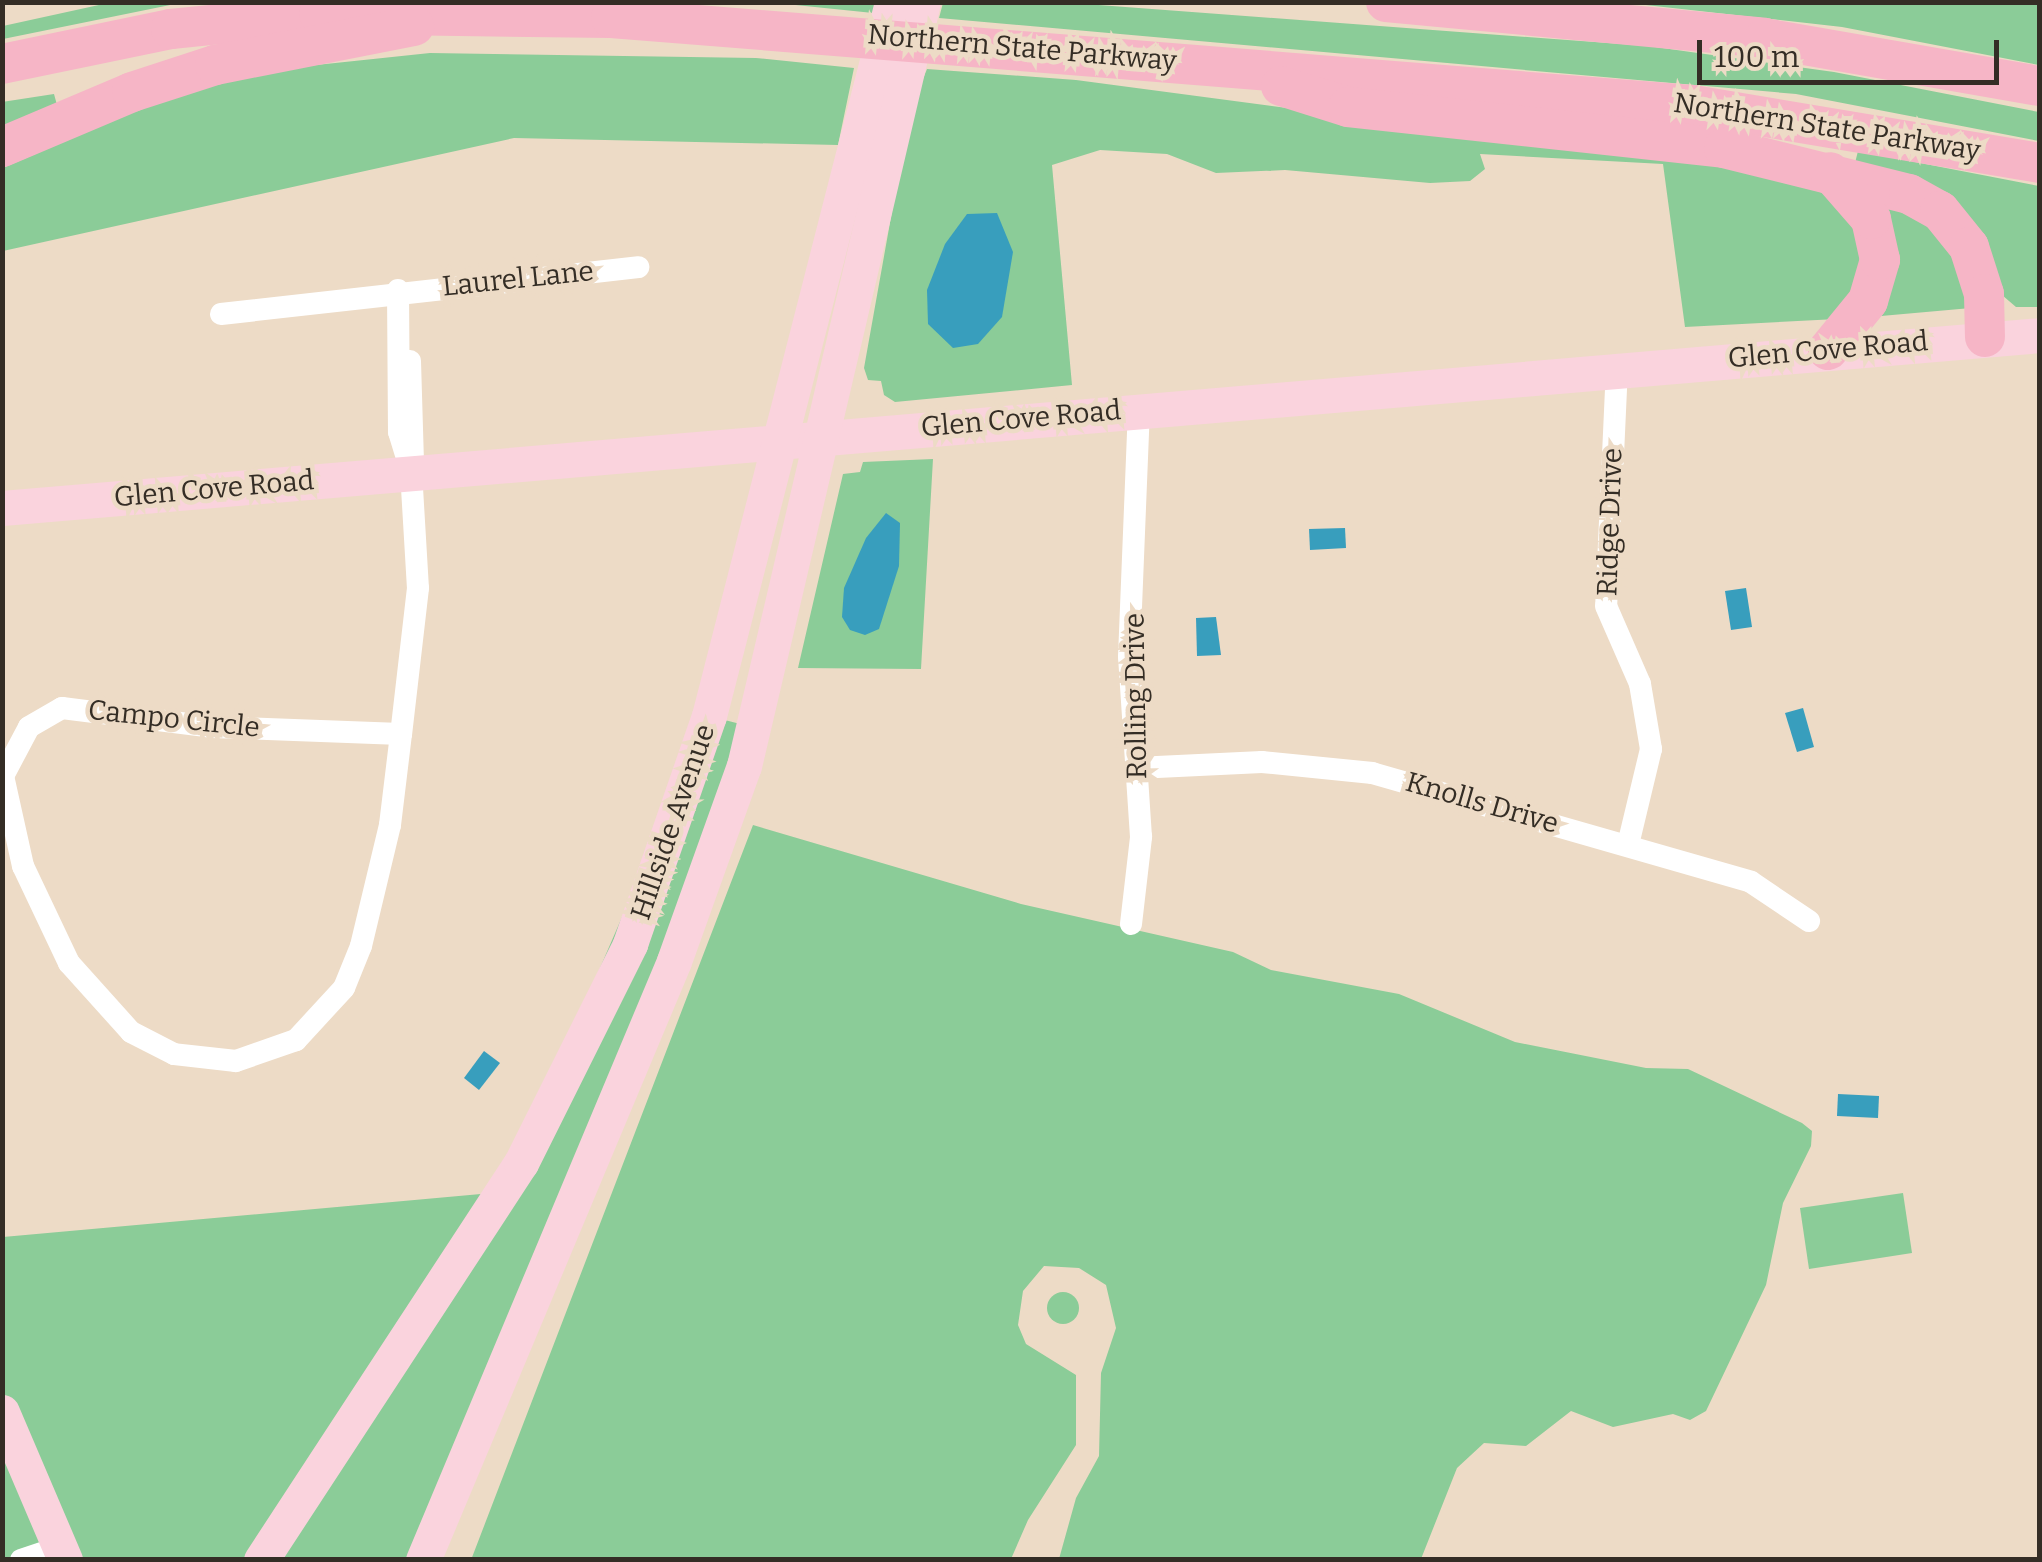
<!DOCTYPE html>
<style>
body{margin:0}
#map{position:relative;width:2042px;height:1562px;overflow:hidden;background:#eddbc6;font-family:Bitter,serif}
div>[style]{position:absolute}
[style*='--x']{left:calc(var(--x)*1px);top:calc(var(--y)*1px);width:calc(var(--w)*1px);rotate:calc(var(--a)*1deg)}
.green>*{inset:0;background:#8bcc98}
.round{border-radius:50%}
.water>*{inset:0;background:#389ebd}
.street>*{height:22px;margin:-11px;padding:0 11px;transform-origin:11px;border-radius:11px;background:#fff}
.primary>*{height:35px;margin:-17.5px;padding:0 17.5px;transform-origin:17.5px;border-radius:17.5px;background:#fad3dd}
.highway>*{height:40px;margin:-20px;padding:0 20px;transform-origin:20px;border-radius:20px;background:#f6b5c6}
span{translate:-50% -50%;white-space:nowrap;text-align:center;line-height:1.15;-webkit-text-stroke:9px #eddbc6;paint-order:stroke}
.street-label{font-size:28px;color:#342d25}
.frame{position:absolute;inset:0;border:5px solid #342d25;pointer-events:none}
.scale{position:absolute;left:1697px;top:40px;width:302px;height:45px;box-sizing:border-box;border:5px solid #342d25;border-top:0;padding-left:12px;font-size:30px;line-height:35px;white-space:nowrap;color:#342d25;-webkit-text-stroke:8px #eddbc6;paint-order:stroke}
</style>
<div id="map">
<div class="green">
<i style="clip-path:polygon(108px 3px,180px 3px,3px 39px,3px 26px)"></i>
<i style="clip-path:polygon(776px 3px,876px 3px,873px 13px)"></i>
<i style="clip-path:polygon(943px 3px,1072px 3px,1648px 46px,1834px 72px,2039px 112px,2039px 141px,1796px 94px,939px 18px)"></i>
<i style="clip-path:polygon(1628px 3px,2039px 3px,2039px 65px,1842px 27px)"></i>
<i style="clip-path:polygon(430px 53px,756px 58px,854px 68px,838px 145px,514px 138px,3px 251px,3px 168px,169px 96px,269px 70px)"></i>
<i style="clip-path:polygon(927px 69px,1076px 80px,1783px 174px,1847px 205px,1868px 259px,1837px 319px,1685px 327px,1663px 164px,1480px 154px,1485px 169px,1470px 181px,1430px 183px,1285px 170px,1216px 173px,1167px 154px,1100px 150px,1052px 165px,1072px 385px,895px 402px,884px 395px,881px 381px,868px 380px,864px 368px,910px 111px)"></i>
<i style="clip-path:polygon(54px 94px,60px 116px,3px 140px,2px 102px)"></i>
<i style="clip-path:polygon(1858px 151px,2039px 186px,2039px 307px,2016px 307px,2002px 295px,1989px 254px,1854px 167px)"></i>
<i style="clip-path:polygon(1895px 198px,1951px 233px,1971px 308px,1881px 316px,1883px 212px)"></i>
<i style="clip-path:polygon(933px 459px,921px 669px,798px 668px,843px 474px,860px 472px,863px 462px)"></i>
<i style="clip-path:polygon(709px 716px,756px 728px,423px 1559px,3px 1560px,3px 1237px,503px 1192px)"></i>
<i style="clip-path:polygon(753px 825px,1021px 904px,1233px 952px,1271px 970px,1399px 994px,1515px 1042px,1646px 1068px,1688px 1069px,1802px 1123px,1812px 1131px,1811px 1146px,1783px 1203px,1766px 1285px,1706px 1411px,1690px 1420px,1673px 1414px,1613px 1427px,1571px 1411px,1526px 1446px,1484px 1443px,1457px 1468px,1421px 1559px,1059px 1559px,1076px 1498px,1099px 1456px,1101px 1373px,1116px 1328px,1106px 1285px,1079px 1268px,1044px 1266px,1023px 1291px,1018px 1325px,1026px 1344px,1076px 1375px,1076px 1445px,1028px 1520px,1011px 1559px,471px 1560px)"></i>
<i style="clip-path:polygon(1903px 1193px,1912px 1253px,1809px 1269px,1800px 1208px)"></i>
<i class="round" style="left:1047px;top:1292px;width:32px;height:32px"></i>
</div>
<div class="water">
<i style="clip-path:polygon(997px 213px,1013px 252px,1002px 317px,978px 344px,953px 348px,928px 324px,927px 290px,945px 244px,967px 214px)"></i>
<i style="clip-path:polygon(886px 513px,900px 523px,899px 566px,879px 629px,865px 635px,850px 630px,842px 617px,844px 588px,866px 538px)"></i>
<i style="clip-path:polygon(1345px 528px,1346px 548px,1310px 550px,1309px 529px)"></i>
<i style="clip-path:polygon(1746px 588px,1752px 627px,1731px 630px,1725px 591px)"></i>
<i style="clip-path:polygon(1216px 617px,1221px 655px,1197px 656px,1196px 618px)"></i>
<i style="clip-path:polygon(1803px 708px,1814px 747px,1797px 752px,1785px 713px)"></i>
<i style="clip-path:polygon(484px 1051px,500px 1063px,479px 1090px,464px 1078px)"></i>
<i style="clip-path:polygon(1838px 1094px,1879px 1096px,1878px 1118px,1837px 1116px)"></i>
</div>
<div class="street">
<i style="--x:398;--y:290;--w:142;--a:89.6"></i>
<i style="--x:399;--y:432;--w:41;--a:72.9"></i>
<i style="--x:411;--y:471;--w:117;--a:86.6"></i>
<i style="--x:418;--y:588;--w:147;--a:96.6"></i>
<i style="--x:221;--y:314;--w:420;--a:-6.4"></i>
<i style="--x:410;--y:361;--w:102;--a:88.3"></i>
<i style="--x:1617;--y:367;--w:239;--a:92.6"></i>
<i style="--x:1606;--y:606;--w:85;--a:66.4"></i>
<i style="--x:1640;--y:684;--w:66;--a:80.4"></i>
<i style="--x:1651;--y:749;--w:99;--a:103.5"></i>
<i style="--x:62;--y:708;--w:151;--a:7.2"></i>
<i style="--x:212;--y:727;--w:189;--a:2.1"></i>
<i style="--x:401;--y:734;--w:92;--a:96.9"></i>
<i style="--x:390;--y:825;--w:124;--a:103.5"></i>
<i style="--x:361;--y:946;--w:45;--a:112"></i>
<i style="--x:344;--y:988;--w:71;--a:132.7"></i>
<i style="--x:296;--y:1040;--w:64;--a:160.7"></i>
<i style="--x:236;--y:1061;--w:62;--a:-173.6"></i>
<i style="--x:174;--y:1054;--w:48;--a:-152.9"></i>
<i style="--x:131;--y:1032;--w:93;--a:-131.9"></i>
<i style="--x:69;--y:963;--w:107;--a:-115.4"></i>
<i style="--x:23;--y:866;--w:92;--a:-102.5"></i>
<i style="--x:3;--y:776;--w:55;--a:-62"></i>
<i style="--x:29;--y:727;--w:38;--a:-30"></i>
<i style="--x:1136;--y:768;--w:126;--a:-2.7"></i>
<i style="--x:1262;--y:762;--w:111;--a:5.7"></i>
<i style="--x:1372;--y:773;--w:394;--a:16"></i>
<i style="--x:1751;--y:882;--w:70;--a:33.9"></i>
<i style="--x:1131;--y:924;--w:88;--a:-83.4"></i>
<i style="--x:1141;--y:837;--w:180;--a:-93.8"></i>
<i style="--x:1129;--y:657;--w:249;--a:-87.7"></i>
<i style="--x:21;--y:1560;--w:41;--a:-18.4"></i>
</div>
<div class="primary">
<i style="--x:2;--y:508;--w:2045;--a:-4.85"></i>
<i style="--x:2;--y:1412;--w:161;--a:66.9"></i>
<i style="--x:261;--y:1560;--w:475;--a:-56.8"></i>
<i style="--x:521;--y:1163;--w:245;--a:-63.5"></i>
<i style="--x:630;--y:944;--w:241;--a:-70.9"></i>
<i style="--x:709;--y:716;--w:737;--a:-75.62"></i>
<i style="--x:423;--y:1560;--w:649;--a:-67.26"></i>
<i style="--x:674;--y:961;--w:207;--a:-70.3"></i>
<i style="--x:744;--y:766;--w:785;--a:-76.81"></i>
</div>
<div class="highway">
<i style="--x:1386;--y:2;--w:380;--a:5.4"></i>
<i style="--x:1764;--y:38;--w:280;--a:9.9"></i>
<i style="--x:2;--y:64;--w:173;--a:-11.7"></i>
<i style="--x:171;--y:29;--w:149;--a:-5.8"></i>
<i style="--x:319;--y:14;--w:292;--a:0.8"></i>
<i style="--x:611;--y:18;--w:1085;--a:4.6"></i>
<i style="--x:1693;--y:105;--w:352;--a:9.5"></i>
<i style="--x:1281;--y:86;--w:70;--a:17.4"></i>
<i style="--x:1348;--y:107;--w:378;--a:6.2"></i>
<i style="--x:1724;--y:148;--w:191;--a:14"></i>
<i style="--x:1909;--y:194;--w:35;--a:29"></i>
<i style="--x:1940;--y:211;--w:46;--a:51.1"></i>
<i style="--x:1969;--y:247;--w:49;--a:72.3"></i>
<i style="--x:1984;--y:294;--w:43;--a:88.7"></i>
<i style="--x:2;--y:147;--w:141;--a:-22.9"></i>
<i style="--x:132;--y:92;--w:87;--a:-18"></i>
<i style="--x:215;--y:65;--w:203;--a:-11.1"></i>
<i style="--x:1828;--y:350;--w:63;--a:-50.8"></i>
<i style="--x:1868;--y:301;--w:43;--a:-73.7"></i>
<i style="--x:1880;--y:260;--w:42;--a:-102.4"></i>
<i style="--x:1871;--y:219;--w:62;--a:-131.1"></i>
</div>
<div class="street-label">
<span style="left:1022px;top:48px;rotate:5deg">Northern State Parkway</span>
<span style="left:1827px;top:127px;rotate:9deg">Northern State Parkway</span>
<span style="left:518px;top:279px;rotate:-6deg">Laurel Lane</span>
<span style="left:1828px;top:350px;rotate:-5deg">Glen Cove Road</span>
<span style="left:1021px;top:419px;rotate:-5deg">Glen Cove Road</span>
<span style="left:214px;top:489px;rotate:-5deg">Glen Cove Road</span>
<span style="left:1610px;top:522px;rotate:-88deg">Ridge Drive</span>
<span style="left:1136px;top:696px;rotate:-91deg">Rolling Drive</span>
<span style="left:174px;top:719px;rotate:6deg">Campo Circle</span>
<span style="left:1482px;top:803px;rotate:16deg">Knolls Drive</span>
<span style="left:673px;top:822px;rotate:-71deg">Hillside Avenue</span>
</div>
<div class="frame"></div>
<div class="scale">100 m</div>
</div>
